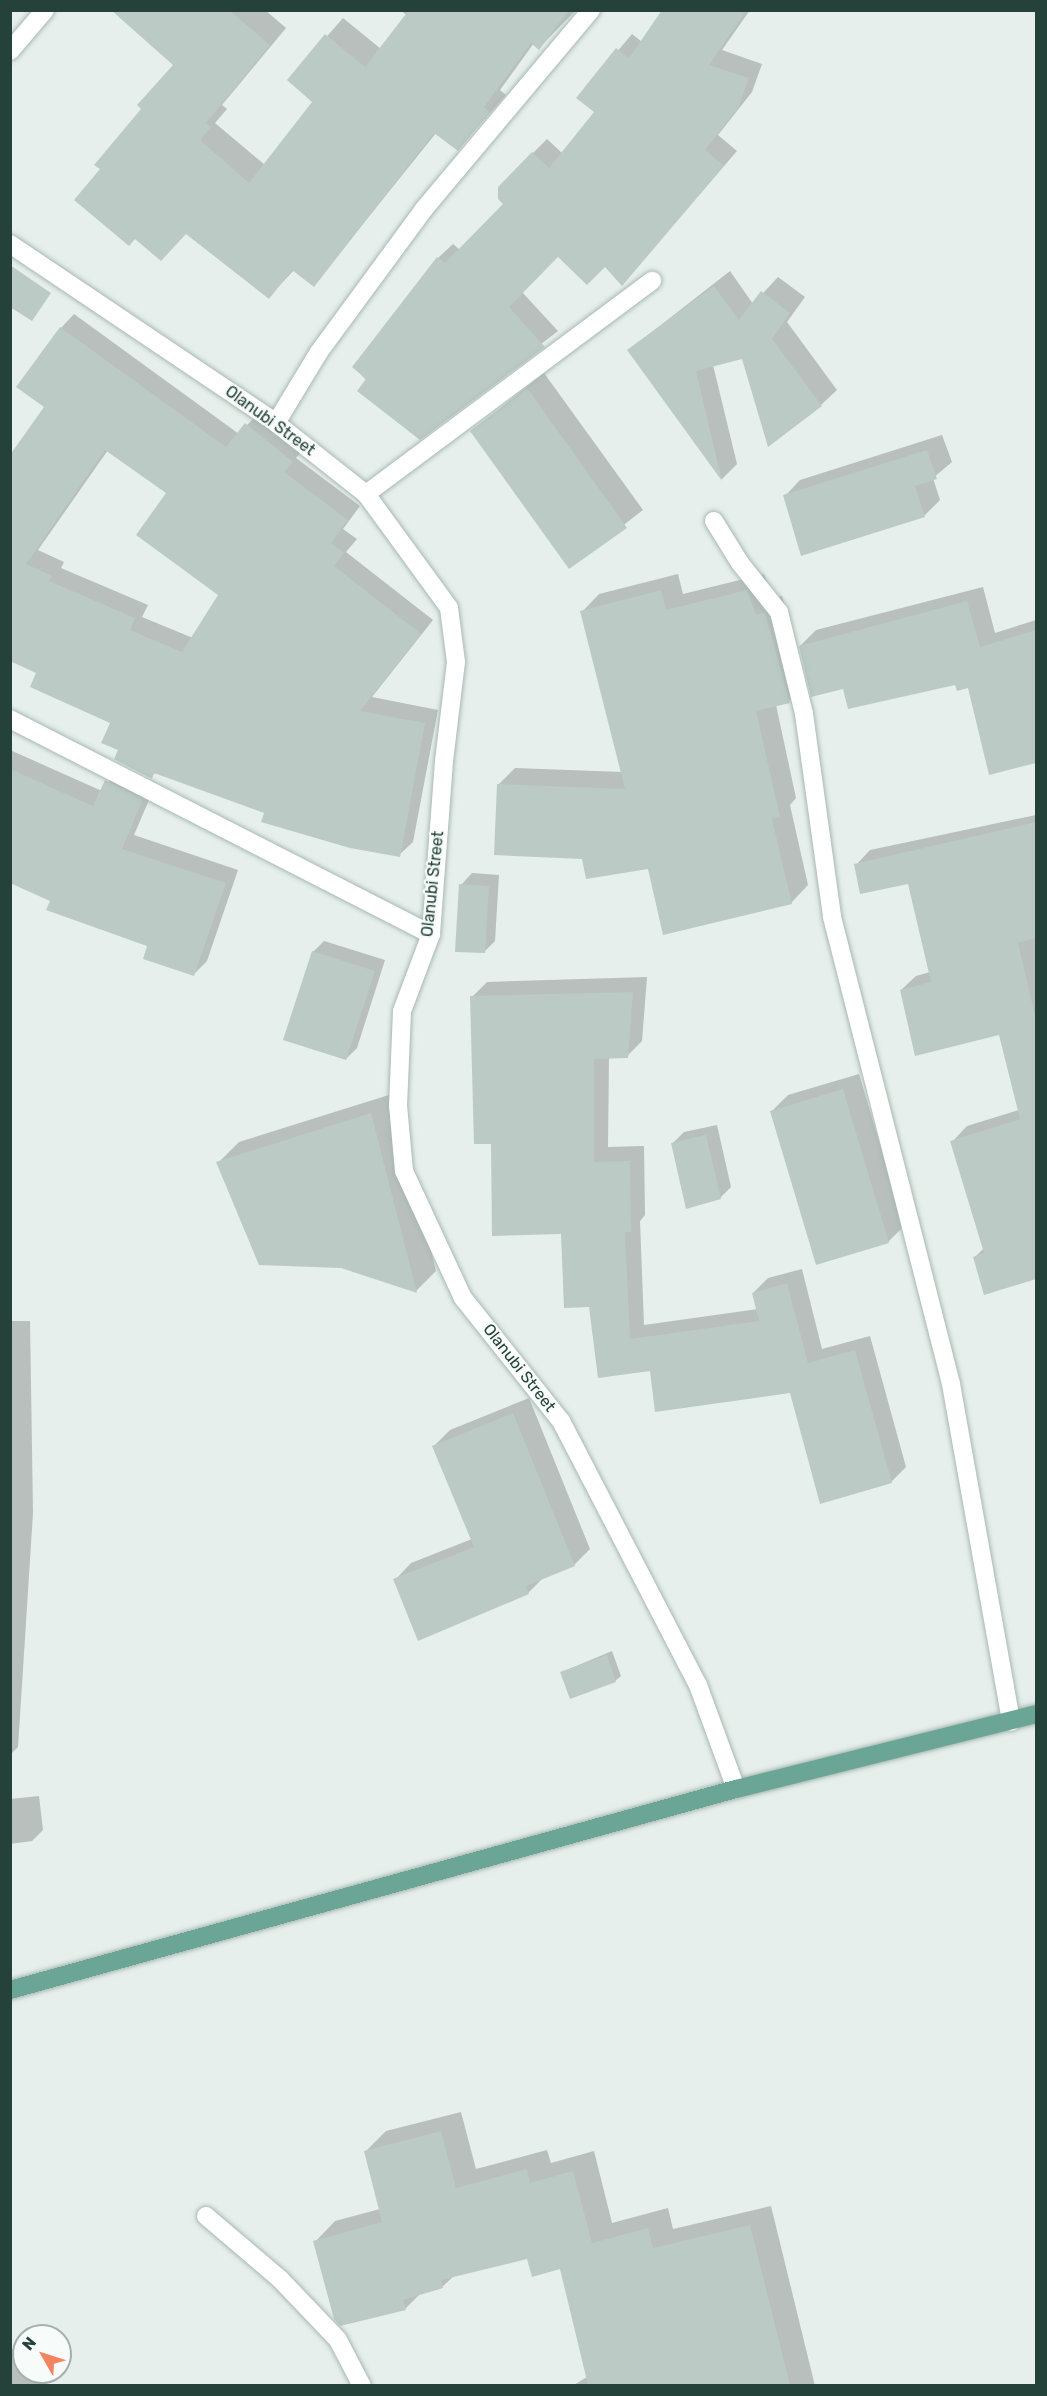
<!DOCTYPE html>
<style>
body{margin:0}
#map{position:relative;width:1047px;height:2396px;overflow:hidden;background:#e6efeb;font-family:Rubik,sans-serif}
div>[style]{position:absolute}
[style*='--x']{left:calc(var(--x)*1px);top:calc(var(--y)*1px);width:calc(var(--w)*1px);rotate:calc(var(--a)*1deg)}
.shadow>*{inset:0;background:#0003}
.building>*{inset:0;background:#bbcac4}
.roads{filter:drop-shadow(0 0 2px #a8b8b2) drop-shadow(0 0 2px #a8b8b2)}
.street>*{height:18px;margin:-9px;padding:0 9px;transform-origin:9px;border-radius:9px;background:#fff}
.primary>*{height:18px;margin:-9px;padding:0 9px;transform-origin:9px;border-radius:9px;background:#6aa596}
span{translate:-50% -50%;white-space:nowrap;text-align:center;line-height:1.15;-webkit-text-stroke:4.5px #f7fbf9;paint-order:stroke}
.street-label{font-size:16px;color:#24423a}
.frame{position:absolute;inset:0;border:12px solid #24423a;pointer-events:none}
.north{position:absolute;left:12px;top:2324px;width:60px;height:60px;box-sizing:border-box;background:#f7fbf9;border:2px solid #a3b1ad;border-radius:50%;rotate:309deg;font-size:16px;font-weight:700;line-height:24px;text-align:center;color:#24423a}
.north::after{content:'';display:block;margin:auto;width:21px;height:27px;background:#f4845f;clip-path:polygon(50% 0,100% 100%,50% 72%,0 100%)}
</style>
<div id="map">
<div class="shadow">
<i style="clip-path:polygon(120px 10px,265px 10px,286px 28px,222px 105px,227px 109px,215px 123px,265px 165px,314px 101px,289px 80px,343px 18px,381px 49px,407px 16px,401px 10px,576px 10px,539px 48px,534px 43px,500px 90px,506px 95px,458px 149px,436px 133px,314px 285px,294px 270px,269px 297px,102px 169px,175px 65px)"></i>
<i style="clip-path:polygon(663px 10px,750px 10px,722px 50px,762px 64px,752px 92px,718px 135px,737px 151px,622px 284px,605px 265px,558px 255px,522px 292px,558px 331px,420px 438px,354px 367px,438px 258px,453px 244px,460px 250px,505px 204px,499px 188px,533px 153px,547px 139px,562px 153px,596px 112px,578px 98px,632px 34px,642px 42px)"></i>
<i style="clip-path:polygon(730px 271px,753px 304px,778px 277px,805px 297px,787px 322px,837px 390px,821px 405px,743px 357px,713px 365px,737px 464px,722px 479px,629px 350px)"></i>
<i style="clip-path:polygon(evenodd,74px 314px,239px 434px,260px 411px,305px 448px,296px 458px,360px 506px,343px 529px,357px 539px,346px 552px,433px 620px,372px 697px,438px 710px,413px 842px,399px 855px,156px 772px,151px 777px,120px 749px,112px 722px,38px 672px,10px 659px,61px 328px,74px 314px,108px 450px,168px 493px,220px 595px,193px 638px,142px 617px,148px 605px,61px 568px,64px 562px,38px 550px,108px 450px)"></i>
<i style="clip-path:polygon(544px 373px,643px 510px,569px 567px,472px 431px)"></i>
<i style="clip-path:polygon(942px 435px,952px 462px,933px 478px,940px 500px,924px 516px,785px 496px,800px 480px)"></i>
<i style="clip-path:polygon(678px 574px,683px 594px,764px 574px,774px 598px,782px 596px,806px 684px,789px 701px,776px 705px,796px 798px,790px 805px,808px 885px,791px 903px,649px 867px,583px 858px,498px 785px,515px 768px,622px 772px,582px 612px,599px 594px)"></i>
<i style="clip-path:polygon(983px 587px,995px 633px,1036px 620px,1036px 754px,989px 768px,969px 687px,957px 683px,844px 687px,800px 646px,816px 630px)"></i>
<i style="clip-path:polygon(10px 750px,102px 791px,119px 768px,155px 786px,134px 835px,238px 870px,207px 961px,194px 974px,149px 945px,10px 881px)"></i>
<i style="clip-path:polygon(1036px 815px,1036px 1121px,1027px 1124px,1036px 1154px,1036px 1278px,985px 1293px,975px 1257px,984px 1248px,952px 1142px,967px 1126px,1019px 1110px,1000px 1033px,901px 990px,916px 976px,930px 972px,909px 882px,856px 865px,870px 850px)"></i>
<i style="clip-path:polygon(472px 873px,499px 875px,495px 941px,484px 952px,461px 885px)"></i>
<i style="clip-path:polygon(324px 941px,385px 960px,357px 1048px,346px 1059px,313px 952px)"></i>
<i style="clip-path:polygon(647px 977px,642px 1041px,627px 1056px,609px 1057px,608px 1147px,644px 1146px,645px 1215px,640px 1221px,644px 1325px,758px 1309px,753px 1293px,768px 1278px,802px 1269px,822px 1349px,870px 1336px,906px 1467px,891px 1482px,791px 1392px,651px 1369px,590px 1305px,563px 1232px,492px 1143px,472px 997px,487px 982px)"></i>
<i style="clip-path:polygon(859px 1074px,904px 1226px,888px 1242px,772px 1111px,788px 1095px)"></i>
<i style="clip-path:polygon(392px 1094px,436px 1271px,416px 1291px,218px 1163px,239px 1142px)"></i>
<i style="clip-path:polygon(717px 1125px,731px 1187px,720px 1198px,673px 1143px,684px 1132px)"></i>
<i style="clip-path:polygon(10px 1321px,30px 1321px,33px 1513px,18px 1747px,10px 1755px)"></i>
<i style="clip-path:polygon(529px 1398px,590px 1549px,574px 1565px,543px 1578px,528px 1593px,395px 1580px,411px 1563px,472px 1539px,434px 1446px,450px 1430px)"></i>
<i style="clip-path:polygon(612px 1651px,621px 1676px,615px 1681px,562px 1672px)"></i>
<i style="clip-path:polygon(39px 1796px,43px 1830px,32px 1841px,10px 1844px,10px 1799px)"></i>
<i style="clip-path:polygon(461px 2112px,476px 2169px,547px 2150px,551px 2163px,594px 2151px,612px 2223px,668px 2208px,673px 2229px,771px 2206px,815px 2386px,572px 2386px,587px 2377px,562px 2267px,528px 2257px,455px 2275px,442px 2287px,421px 2293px,405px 2309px,315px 2242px,335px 2221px,380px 2209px,365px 2152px,386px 2131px)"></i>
<i style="clip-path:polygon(24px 2345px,24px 2372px,43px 2372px,48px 2386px,10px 2386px,10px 2350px)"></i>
</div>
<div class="building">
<i style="clip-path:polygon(111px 10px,229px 10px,270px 45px,206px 123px,211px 127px,200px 140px,249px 183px,312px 102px,287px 80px,325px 34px,365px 67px,409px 10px,569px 10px,539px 50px,531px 43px,484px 107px,490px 112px,458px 151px,434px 133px,314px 287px,292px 270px,269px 299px,186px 234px,161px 261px,135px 239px,129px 246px,74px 200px,100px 169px,94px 165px,141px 109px,137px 105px,173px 65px)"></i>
<i style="clip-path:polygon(662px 10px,747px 10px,709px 65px,749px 78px,738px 108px,705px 150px,724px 166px,622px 286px,605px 267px,587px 285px,558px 257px,509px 307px,545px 347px,420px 440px,357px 391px,366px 379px,352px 367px,437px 257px,445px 263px,503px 204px,498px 199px,498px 187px,532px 152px,549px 168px,594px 112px,576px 98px,616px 48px,629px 58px)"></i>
<i style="clip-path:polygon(10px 265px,51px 293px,32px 321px,10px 307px)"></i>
<i style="clip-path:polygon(714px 286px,739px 320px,761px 291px,790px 313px,772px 339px,822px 406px,768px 447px,742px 359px,696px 371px,722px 481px,627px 350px)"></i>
<i style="clip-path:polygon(evenodd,60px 327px,226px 447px,245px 423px,293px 462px,284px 472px,348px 520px,331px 543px,344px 553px,334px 566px,421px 634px,360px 711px,425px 723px,400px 857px,350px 848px,261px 822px,264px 813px,154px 773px,152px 779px,114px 759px,118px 750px,101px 743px,110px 723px,30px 687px,36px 673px,10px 661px,10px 455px,44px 407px,16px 387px,60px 327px,105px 450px,166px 493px,136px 535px,218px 595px,182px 652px,130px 630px,135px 618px,49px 581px,52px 576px,26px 564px,105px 450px)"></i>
<i style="clip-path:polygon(527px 388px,627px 528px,569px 569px,470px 431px)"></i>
<i style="clip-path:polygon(927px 450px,937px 479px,915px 486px,925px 517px,801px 556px,783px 495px)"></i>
<i style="clip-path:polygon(661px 590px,666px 610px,747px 590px,756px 615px,765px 613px,790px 703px,756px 711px,780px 817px,772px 819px,792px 904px,663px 935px,648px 869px,586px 879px,582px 859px,494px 855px,497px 784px,625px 789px,580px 611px)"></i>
<i style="clip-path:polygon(967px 601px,980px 647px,1036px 630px,1036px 763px,989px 775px,968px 688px,957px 691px,955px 685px,848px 709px,843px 689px,811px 697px,799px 646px)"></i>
<i style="clip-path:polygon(10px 769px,93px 806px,105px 780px,143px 799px,122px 849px,226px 883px,194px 976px,143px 959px,147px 946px,46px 910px,50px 901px,10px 883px)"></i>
<i style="clip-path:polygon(1036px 822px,1036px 938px,1018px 943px,1036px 1020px,1036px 1279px,984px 1295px,973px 1257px,984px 1253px,950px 1141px,1020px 1119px,999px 1035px,915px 1056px,900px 990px,931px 982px,908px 884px,860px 894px,854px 864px)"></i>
<i style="clip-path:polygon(459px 884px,489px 886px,485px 953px,455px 952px)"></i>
<i style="clip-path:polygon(312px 951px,375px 971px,346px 1060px,283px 1040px)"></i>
<i style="clip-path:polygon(633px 992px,628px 1058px,594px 1059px,594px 1162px,630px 1161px,631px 1232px,625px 1232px,630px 1339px,759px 1321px,752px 1293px,787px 1283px,808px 1363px,855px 1350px,892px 1483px,820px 1504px,790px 1393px,655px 1412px,650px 1371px,598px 1378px,589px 1307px,564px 1308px,561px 1234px,492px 1236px,491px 1144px,474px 1144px,470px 996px)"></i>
<i style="clip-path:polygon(843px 1089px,889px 1243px,816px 1265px,770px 1111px)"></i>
<i style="clip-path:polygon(371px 1113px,417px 1293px,341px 1268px,259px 1265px,216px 1162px)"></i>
<i style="clip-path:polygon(706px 1135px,721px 1199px,686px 1209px,671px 1143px)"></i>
<i style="clip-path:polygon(513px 1413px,575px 1566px,526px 1586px,529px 1594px,418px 1641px,393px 1579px,474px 1547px,432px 1446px)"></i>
<i style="clip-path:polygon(607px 1655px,616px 1682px,570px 1699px,560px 1672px)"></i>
<i style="clip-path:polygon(441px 2131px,456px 2188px,527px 2169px,530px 2183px,573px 2171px,592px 2243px,648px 2228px,653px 2248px,750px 2225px,790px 2385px,588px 2385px,560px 2269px,532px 2277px,527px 2259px,441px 2280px,443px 2288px,403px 2300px,406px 2310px,340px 2326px,334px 2319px,313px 2241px,382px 2222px,364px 2151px)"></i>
</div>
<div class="roads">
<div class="street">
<i style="--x:10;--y:51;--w:54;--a:-49.5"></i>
<i style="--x:10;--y:244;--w:321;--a:33.9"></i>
<i style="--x:276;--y:423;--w:115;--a:38.3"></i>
<i style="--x:366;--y:494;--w:141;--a:53.9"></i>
<i style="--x:449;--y:608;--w:54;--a:82.6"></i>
<i style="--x:456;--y:662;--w:100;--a:96.9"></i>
<i style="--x:444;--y:761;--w:173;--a:94.3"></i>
<i style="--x:431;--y:934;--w:82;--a:110.6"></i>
<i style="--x:402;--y:1011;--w:94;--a:92.4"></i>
<i style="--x:398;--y:1105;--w:66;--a:84.8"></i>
<i style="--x:404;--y:1171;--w:140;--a:65.1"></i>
<i style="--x:463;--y:1298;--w:157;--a:51.5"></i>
<i style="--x:561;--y:1421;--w:297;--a:62.6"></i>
<i style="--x:698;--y:1685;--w:111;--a:69.9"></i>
<i style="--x:276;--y:423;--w:83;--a:-58.8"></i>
<i style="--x:319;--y:352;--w:177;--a:-53.7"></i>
<i style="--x:424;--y:209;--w:260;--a:-50"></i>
<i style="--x:366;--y:494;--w:357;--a:-36.7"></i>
<i style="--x:714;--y:521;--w:49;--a:58.2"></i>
<i style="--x:740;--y:563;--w:63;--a:51.5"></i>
<i style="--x:779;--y:612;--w:105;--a:76.2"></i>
<i style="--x:804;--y:714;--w:205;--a:82.1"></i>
<i style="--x:832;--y:917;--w:482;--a:75.7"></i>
<i style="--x:951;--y:1384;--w:343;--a:79.9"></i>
<i style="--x:10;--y:719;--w:473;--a:27.1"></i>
<i style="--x:206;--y:2216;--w:97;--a:40.4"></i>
<i style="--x:280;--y:2279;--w:84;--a:46.4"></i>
<i style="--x:338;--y:2340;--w:52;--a:62.4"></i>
</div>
<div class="primary">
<i style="--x:10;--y:1990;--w:753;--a:-15.48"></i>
<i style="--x:736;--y:1789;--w:309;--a:-14"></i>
</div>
</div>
<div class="street-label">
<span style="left:270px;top:421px;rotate:36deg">Olanubi Street</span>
<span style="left:433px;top:884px;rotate:-84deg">Olanubi Street</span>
<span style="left:519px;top:1368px;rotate:52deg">Olanubi Street</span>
</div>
<div class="frame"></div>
<div class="north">N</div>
</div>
